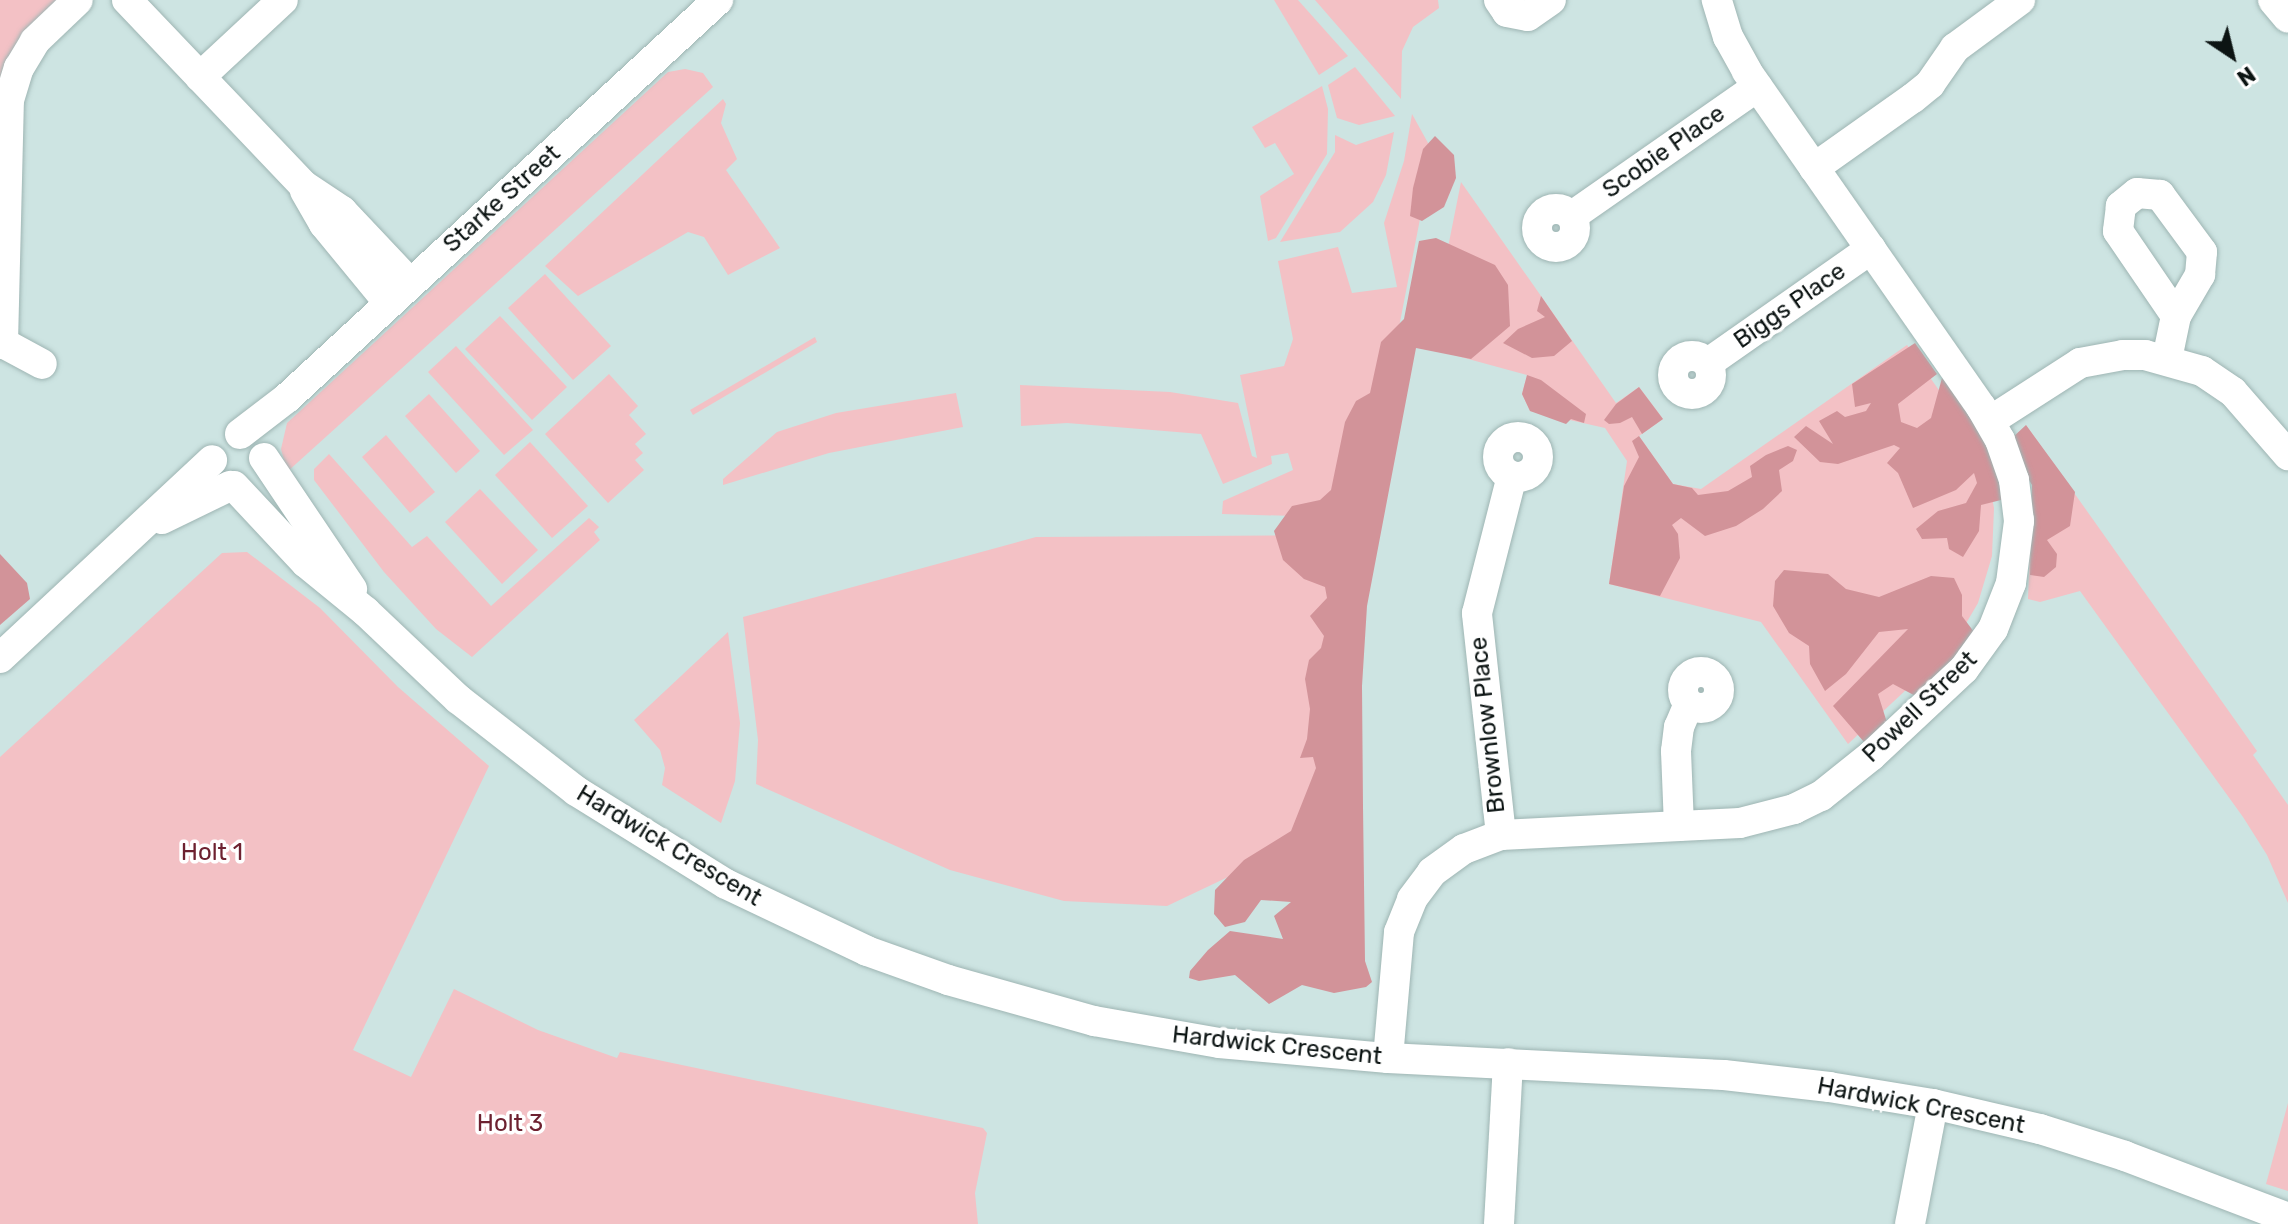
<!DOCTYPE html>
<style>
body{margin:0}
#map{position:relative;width:2288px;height:1224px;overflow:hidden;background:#cde4e2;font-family:Rubik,sans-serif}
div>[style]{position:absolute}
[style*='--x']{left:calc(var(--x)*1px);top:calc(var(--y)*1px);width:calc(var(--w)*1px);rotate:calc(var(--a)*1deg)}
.green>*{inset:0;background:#f3c1c5}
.forest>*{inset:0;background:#d29399}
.roads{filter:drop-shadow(0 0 2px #9eb5b3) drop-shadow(0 0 2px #9eb5b3)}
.minor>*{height:30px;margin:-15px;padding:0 15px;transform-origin:15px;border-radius:15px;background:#fff}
.minor>.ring{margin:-15px;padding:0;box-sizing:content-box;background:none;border:30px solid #fff;border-radius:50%}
span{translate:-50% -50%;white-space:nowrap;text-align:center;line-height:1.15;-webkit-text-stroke:7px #fff;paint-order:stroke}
.street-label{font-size:24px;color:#0c1413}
.park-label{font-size:24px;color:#6d2130}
.north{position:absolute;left:2192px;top:16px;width:80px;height:80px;-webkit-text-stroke:6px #fff;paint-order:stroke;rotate:145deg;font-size:22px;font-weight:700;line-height:32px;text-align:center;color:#0c1413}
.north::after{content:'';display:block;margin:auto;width:28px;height:36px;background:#0c1413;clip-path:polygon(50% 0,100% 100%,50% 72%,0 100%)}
</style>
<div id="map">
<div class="green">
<i style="clip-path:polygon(0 0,78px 0,46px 30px,0 168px)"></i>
<i style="clip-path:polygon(1274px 0,1298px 0,1348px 56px,1319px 75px)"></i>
<i style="clip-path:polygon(1315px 0,1438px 0,1439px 8px,1413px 27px,1402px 51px,1401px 99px)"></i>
<i style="clip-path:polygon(1355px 67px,1395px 116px,1359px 125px,1337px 118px,1328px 85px)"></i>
<i style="clip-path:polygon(685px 69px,703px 73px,713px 87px,287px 472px,281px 449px,287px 423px,668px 72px)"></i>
<i style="clip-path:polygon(1322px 86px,1328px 109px,1327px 154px,1276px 238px,1268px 241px,1260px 196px,1294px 174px,1275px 143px,1265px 148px,1252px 127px)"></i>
<i style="clip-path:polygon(723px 99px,726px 104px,721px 123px,737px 159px,726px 170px,780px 248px,728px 275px,704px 237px,688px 232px,578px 296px,545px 266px)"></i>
<i style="clip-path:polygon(1412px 114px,1433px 152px,1362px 518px,1222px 514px,1223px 501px,1293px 470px,1288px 453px,1271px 456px,1272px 464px,1223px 484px,1201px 434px,1067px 423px,1021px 426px,1020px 385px,1170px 392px,1238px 403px,1252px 456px,1257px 458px,1240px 375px,1284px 366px,1293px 339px,1278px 261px,1338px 247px,1352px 293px,1397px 287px,1384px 223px,1404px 161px)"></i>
<i style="clip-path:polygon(1394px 132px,1386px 175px,1373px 202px,1340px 232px,1280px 242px,1335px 152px,1335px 135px,1356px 145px)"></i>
<i style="clip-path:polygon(1461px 182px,1616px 403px,1639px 387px,1663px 419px,1639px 436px,1673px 484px,1701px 489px,1907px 345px,1965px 427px,1989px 482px,1994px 508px,1992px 556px,1978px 603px,1955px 642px,1937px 661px,1848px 744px,1761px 622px,1609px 584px,1627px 461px,1605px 428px,1530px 411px,1522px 394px,1527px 375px,1428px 348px)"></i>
<i style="clip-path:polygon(545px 274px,611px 346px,573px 380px,508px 308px)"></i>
<i style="clip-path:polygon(500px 316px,567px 387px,532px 420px,465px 349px)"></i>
<i style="clip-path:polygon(815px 337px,817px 342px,693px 415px,690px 410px)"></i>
<i style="clip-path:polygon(456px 346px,533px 430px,504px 455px,428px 372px)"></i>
<i style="clip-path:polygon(609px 374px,638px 406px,629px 415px,646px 434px,635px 444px,643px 453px,635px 460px,644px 470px,608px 503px,545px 434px)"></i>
<i style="clip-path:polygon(956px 393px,963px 427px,829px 453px,723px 485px,723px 479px,777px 432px,836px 413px)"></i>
<i style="clip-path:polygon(429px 394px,480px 451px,456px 473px,405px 416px)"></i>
<i style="clip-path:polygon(2026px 425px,2257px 751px,2253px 755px,2288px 805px,2288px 903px,2267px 855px,2243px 817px,2080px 591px,2040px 602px,2028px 599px,2032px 485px)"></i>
<i style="clip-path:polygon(386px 435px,435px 492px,410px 513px,362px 457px)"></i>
<i style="clip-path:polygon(530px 442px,588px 506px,552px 538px,495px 475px)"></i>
<i style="clip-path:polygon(329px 454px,412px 547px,427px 536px,491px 606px,589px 518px,599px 527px,594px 532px,600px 540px,472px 657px,436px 629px,384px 572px,314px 480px,314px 469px)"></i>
<i style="clip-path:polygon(480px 489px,538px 550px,502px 584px,445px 522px)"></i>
<i style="clip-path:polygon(1356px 535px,1347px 849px,1228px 877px,1167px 906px,1064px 901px,950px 870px,756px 784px,758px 740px,743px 617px,1036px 537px)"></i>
<i style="clip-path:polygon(247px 552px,320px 608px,398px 687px,489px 766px,353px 1050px,411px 1077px,454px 989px,538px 1030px,617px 1058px,620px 1052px,983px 1128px,987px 1133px,975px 1193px,978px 1224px,0 1224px,0 757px,222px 553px)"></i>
<i style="clip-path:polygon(728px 632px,740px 723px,735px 781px,721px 823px,662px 785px,665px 768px,660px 750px,634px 720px)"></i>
<i style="clip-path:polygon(2288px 1103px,2288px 1191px,2266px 1184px)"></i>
</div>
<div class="forest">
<i style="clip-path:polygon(1435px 136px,1454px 155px,1456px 178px,1444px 207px,1422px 221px,1410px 216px,1413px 188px,1423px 149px)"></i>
<i style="clip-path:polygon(1436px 238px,1495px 265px,1508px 285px,1510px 326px,1471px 359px,1416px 348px,1367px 606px,1362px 686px,1363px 806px,1365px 961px,1372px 982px,1366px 987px,1334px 993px,1302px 985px,1269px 1004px,1235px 975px,1199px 981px,1189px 978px,1190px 971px,1208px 950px,1230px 931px,1283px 939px,1274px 916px,1291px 902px,1261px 900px,1245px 922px,1225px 927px,1214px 914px,1215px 890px,1244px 860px,1291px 831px,1316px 768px,1313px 757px,1300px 758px,1307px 739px,1310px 709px,1305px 679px,1309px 660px,1321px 648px,1324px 636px,1310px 616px,1327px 598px,1325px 587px,1304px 579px,1283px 560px,1274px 531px,1292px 506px,1320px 500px,1331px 490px,1345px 422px,1356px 401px,1370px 393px,1381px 342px,1404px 319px,1419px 241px)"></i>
<i style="clip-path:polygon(1541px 296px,1572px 341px,1554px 356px,1532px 358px,1503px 343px,1518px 329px,1545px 317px,1537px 311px)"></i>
<i style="clip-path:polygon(1915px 343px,1937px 374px,1898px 404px,1901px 422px,1917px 428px,1931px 418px,1942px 378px,1962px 399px,1987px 445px,2005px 499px,1981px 505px,1979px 531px,1963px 557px,1949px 549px,1947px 538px,1922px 539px,1916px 529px,1938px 511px,1966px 503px,1977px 483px,1974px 473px,1956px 490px,1913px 508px,1898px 473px,1887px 463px,1900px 448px,1894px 445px,1838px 464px,1820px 462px,1794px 437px,1806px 426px,1833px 444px,1819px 421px,1837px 411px,1845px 417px,1866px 411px,1871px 403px,1855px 407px,1852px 384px)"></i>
<i style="clip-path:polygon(1527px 375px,1541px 380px,1586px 414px,1584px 423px,1571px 419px,1566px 424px,1530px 411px,1522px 394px)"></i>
<i style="clip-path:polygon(1639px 387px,1663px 419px,1642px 434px,1632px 417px,1620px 423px,1609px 424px,1604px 420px,1616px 404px)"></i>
<i style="clip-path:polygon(2026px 425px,2075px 492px,2070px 526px,2047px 540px,2057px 554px,2056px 567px,2044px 577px,2030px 575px,2032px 485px,2020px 465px,2012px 438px)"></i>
<i style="clip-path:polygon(1639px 436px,1673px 484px,1692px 488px,1698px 495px,1728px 491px,1752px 477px,1750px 466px,1766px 455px,1788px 446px,1797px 450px,1793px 461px,1779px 470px,1782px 491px,1763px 509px,1736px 526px,1705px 536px,1681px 518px,1672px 525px,1678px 534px,1680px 558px,1660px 596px,1609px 584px,1624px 486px,1639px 457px,1632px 441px)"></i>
<i style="clip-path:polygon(0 554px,27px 583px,30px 599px,0 625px)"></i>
<i style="clip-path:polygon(1784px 570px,1828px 574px,1846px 589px,1879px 597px,1931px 576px,1954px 578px,1962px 595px,1962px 616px,1977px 636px,1923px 700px,1893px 684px,1878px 694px,1889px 729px,1864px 742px,1833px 706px,1908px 629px,1879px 632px,1846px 674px,1825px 691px,1810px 664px,1809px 646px,1789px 633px,1773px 606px,1775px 581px)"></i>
</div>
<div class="roads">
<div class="minor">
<i style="--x:127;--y:0;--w:255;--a:46.4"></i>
<i style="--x:303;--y:185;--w:47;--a:33.7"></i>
<i style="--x:342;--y:211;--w:98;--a:46.7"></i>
<i style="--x:1499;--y:0;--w:14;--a:56"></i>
<i style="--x:1507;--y:12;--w:21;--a:11"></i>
<i style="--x:1528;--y:16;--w:28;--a:-35"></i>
<i style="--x:2273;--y:0;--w:23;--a:50"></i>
<i style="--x:200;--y:77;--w:113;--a:-42.9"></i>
<i style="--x:1814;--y:168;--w:121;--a:-35.3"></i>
<i style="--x:1913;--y:98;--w:22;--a:-39"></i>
<i style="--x:1930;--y:84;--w:44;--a:-55.2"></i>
<i style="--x:1955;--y:48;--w:81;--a:-36.4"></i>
<i style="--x:305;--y:191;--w:38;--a:60"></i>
<i style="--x:324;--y:224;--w:101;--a:50.6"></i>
<i class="ring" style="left:1537px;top:209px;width:8px;height:8px"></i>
<i style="--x:1572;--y:216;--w:226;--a:-34.9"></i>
<i style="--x:3;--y:343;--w:44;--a:28.3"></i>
<i style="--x:0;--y:344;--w:3;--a:-18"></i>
<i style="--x:3;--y:343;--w:243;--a:-88.6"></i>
<i style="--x:9;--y:100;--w:34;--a:-73"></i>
<i style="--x:19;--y:68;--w:31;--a:-59"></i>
<i style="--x:35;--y:41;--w:59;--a:-43.6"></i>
<i class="ring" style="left:1673px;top:356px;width:8px;height:8px"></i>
<i style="--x:2167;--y:359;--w:44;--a:-78.2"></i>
<i style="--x:2176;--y:316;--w:48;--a:-59.7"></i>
<i style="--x:2200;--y:275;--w:23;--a:-85"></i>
<i style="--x:2202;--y:252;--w:71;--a:-126.4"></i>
<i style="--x:2160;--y:195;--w:23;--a:-175"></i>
<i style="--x:2137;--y:193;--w:21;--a:141"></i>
<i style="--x:2121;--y:206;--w:25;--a:97"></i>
<i style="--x:2118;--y:231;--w:103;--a:55.7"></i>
<i style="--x:1708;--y:363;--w:199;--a:-35"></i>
<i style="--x:1990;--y:421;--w:107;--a:-32.8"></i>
<i style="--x:2080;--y:363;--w:44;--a:-10.5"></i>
<i style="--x:2123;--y:355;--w:22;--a:0"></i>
<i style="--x:2145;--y:355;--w:59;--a:15.7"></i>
<i style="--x:2202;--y:371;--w:37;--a:34"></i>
<i style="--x:2233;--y:392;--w:84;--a:48.9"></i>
<i style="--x:240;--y:434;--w:59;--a:-37.5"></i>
<i style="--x:287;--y:398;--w:587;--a:-42.72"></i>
<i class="ring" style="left:1498px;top:437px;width:10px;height:10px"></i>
<i style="--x:264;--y:458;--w:158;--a:56.1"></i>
<i style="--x:234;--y:486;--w:105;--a:46.9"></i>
<i style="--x:306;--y:563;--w:77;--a:39.2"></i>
<i style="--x:366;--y:612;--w:127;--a:43.4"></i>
<i style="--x:458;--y:699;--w:150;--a:37.9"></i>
<i style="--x:576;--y:791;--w:176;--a:31.8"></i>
<i style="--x:726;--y:884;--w:156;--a:25.4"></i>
<i style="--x:867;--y:951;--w:86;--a:19.7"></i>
<i style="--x:948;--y:980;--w:152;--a:15.7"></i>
<i style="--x:1094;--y:1021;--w:127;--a:10"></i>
<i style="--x:1219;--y:1043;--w:170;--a:5.1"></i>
<i style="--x:1388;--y:1058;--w:336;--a:2.9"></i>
<i style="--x:1724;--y:1075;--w:106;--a:6.5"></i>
<i style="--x:1829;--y:1087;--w:105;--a:9.3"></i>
<i style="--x:1933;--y:1104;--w:110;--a:13.2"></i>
<i style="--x:2040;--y:1129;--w:89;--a:17.6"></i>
<i style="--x:2125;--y:1156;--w:174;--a:20.8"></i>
<i style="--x:162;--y:519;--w:76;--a:-25.9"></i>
<i style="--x:0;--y:658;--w:290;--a:-43"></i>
<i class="ring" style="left:1683px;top:672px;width:6px;height:6px"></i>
<i style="--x:1679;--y:826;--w:75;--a:-92.3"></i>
<i style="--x:1676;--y:751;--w:24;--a:-83"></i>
<i style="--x:1679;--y:727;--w:25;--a:-67"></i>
<i style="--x:1501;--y:835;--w:223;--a:-96.2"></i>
<i style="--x:1477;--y:613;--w:141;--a:-75.7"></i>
<i style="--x:1388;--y:1058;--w:126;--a:-85"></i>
<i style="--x:1399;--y:932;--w:35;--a:-68"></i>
<i style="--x:1412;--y:899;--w:34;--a:-53"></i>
<i style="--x:1432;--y:872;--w:39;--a:-36"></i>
<i style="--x:1464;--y:849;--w:40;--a:-21"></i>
<i style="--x:1501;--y:835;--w:239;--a:-2.9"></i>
<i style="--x:1740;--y:823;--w:56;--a:-14.5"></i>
<i style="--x:1794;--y:809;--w:30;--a:-26"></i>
<i style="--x:1821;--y:796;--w:64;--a:-38.7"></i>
<i style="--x:1871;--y:756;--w:127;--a:-43.1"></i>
<i style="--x:1964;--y:669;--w:49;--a:-54.1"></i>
<i style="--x:1993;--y:629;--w:49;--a:-68.6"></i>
<i style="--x:2011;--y:583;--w:63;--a:-82.6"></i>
<i style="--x:2019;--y:521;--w:41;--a:-97"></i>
<i style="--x:2014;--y:480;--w:42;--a:-109.3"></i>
<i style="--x:2000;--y:440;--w:38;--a:-120"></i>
<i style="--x:1981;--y:407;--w:409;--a:-124.9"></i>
<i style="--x:1747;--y:71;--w:39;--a:-119"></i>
<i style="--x:1728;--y:37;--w:39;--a:-107"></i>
<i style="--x:1499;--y:1224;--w:161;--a:-86.8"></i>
<i style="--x:1910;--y:1224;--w:122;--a:-79.1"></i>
</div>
</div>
<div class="street-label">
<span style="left:1664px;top:152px;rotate:-35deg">Scobie Place</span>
<span style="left:502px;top:199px;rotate:-42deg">Starke Street</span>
<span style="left:1790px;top:306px;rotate:-35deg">Biggs Place</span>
<span style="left:1920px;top:707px;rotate:-44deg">Powell Street</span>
<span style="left:1488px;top:725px;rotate:-96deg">Brownlow Place</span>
<span style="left:669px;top:846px;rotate:31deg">Hardwick Crescent</span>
<span style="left:1277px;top:1046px;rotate:6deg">Hardwick Crescent</span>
<span style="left:1921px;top:1106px;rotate:11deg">Hardwick Crescent</span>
</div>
<div class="park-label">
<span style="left:212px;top:853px">Holt 1</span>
<span style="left:510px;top:1124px">Holt 3</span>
</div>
<div class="north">N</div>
</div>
